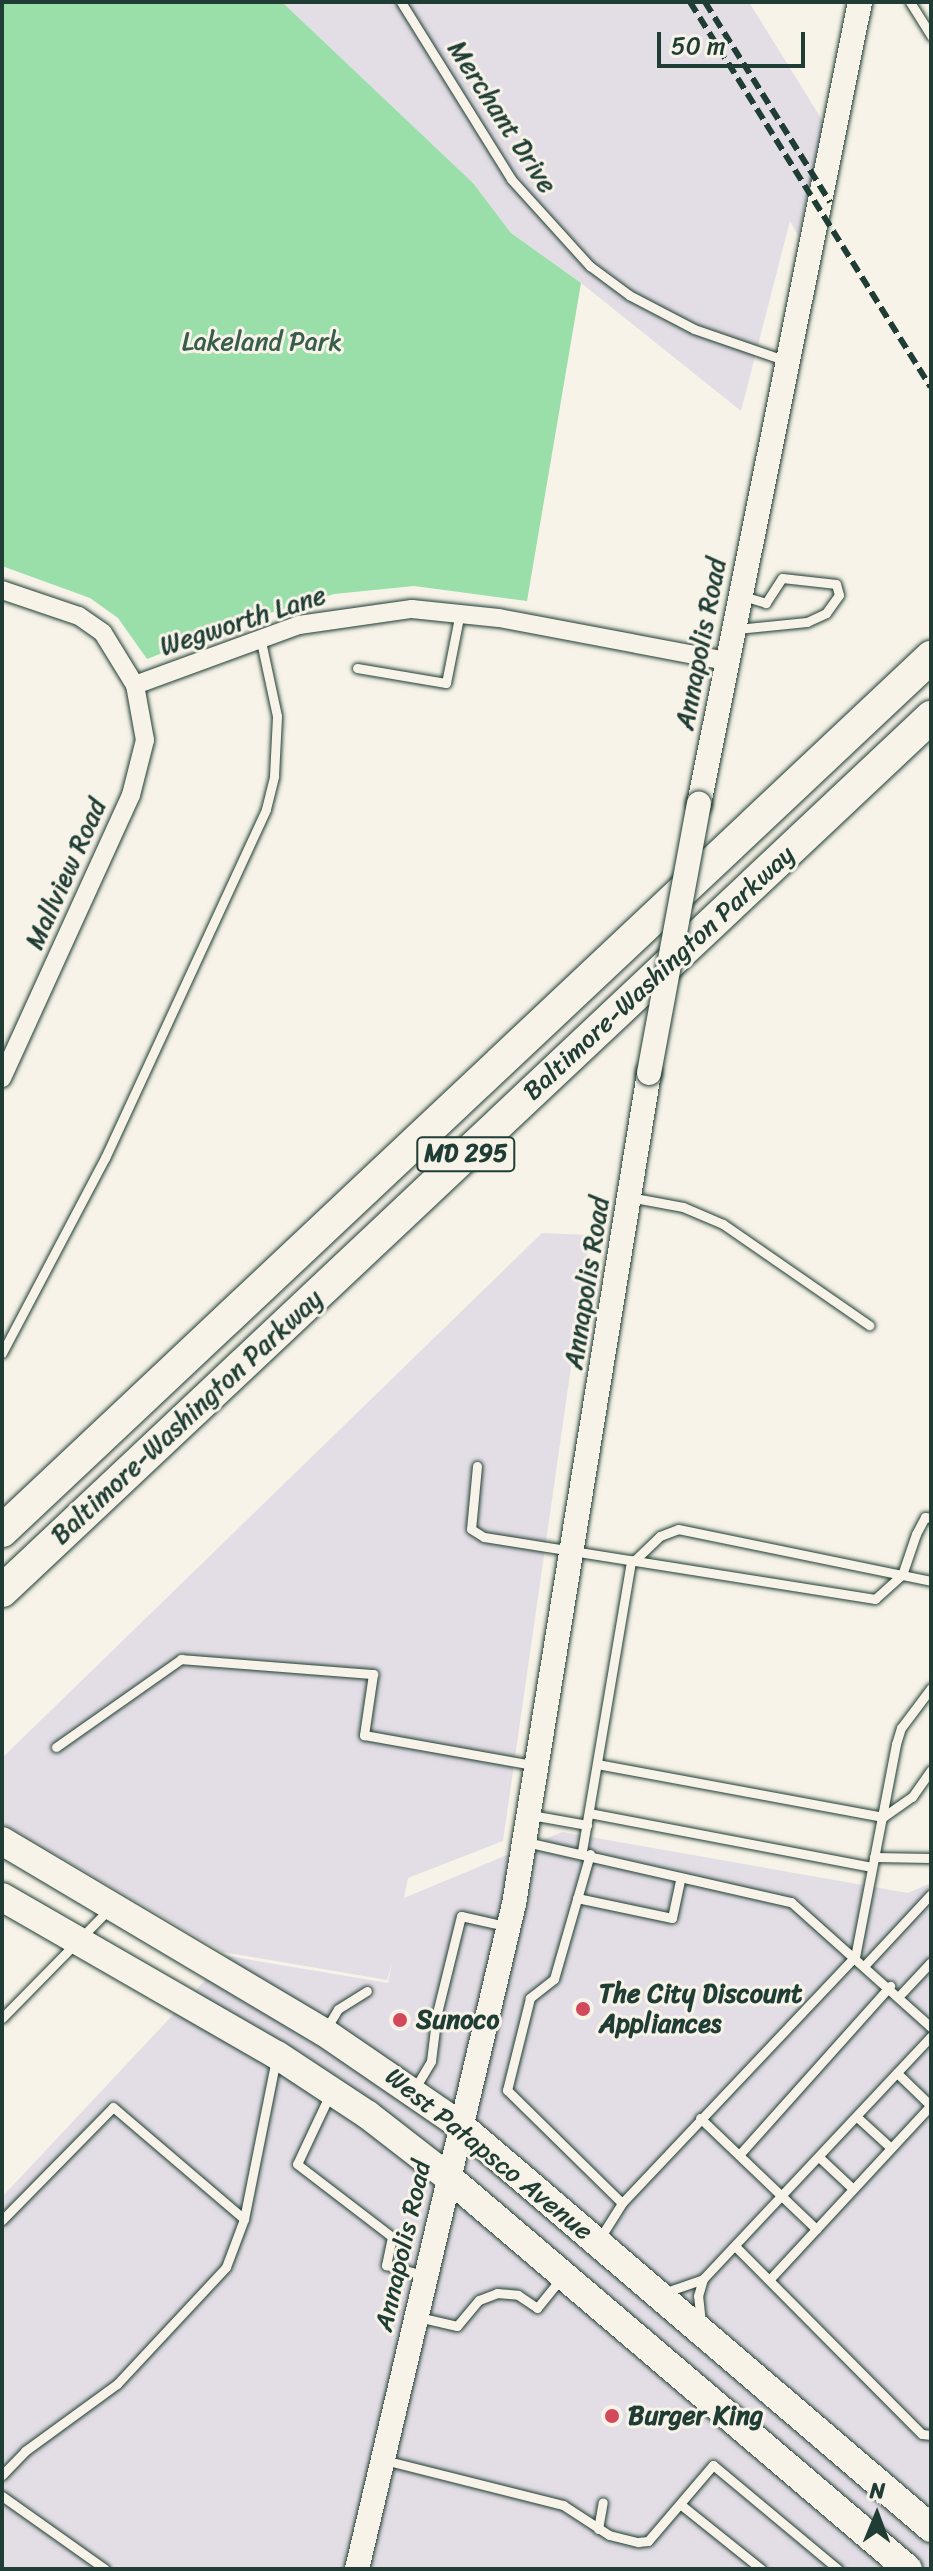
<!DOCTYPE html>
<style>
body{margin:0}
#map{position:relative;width:933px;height:2571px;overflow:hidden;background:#f7f3e8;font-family:Sriracha,sans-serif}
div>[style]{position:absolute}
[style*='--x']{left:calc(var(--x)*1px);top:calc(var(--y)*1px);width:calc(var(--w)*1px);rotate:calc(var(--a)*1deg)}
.built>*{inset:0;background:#e3dee5}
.green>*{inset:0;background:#9adea9}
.roads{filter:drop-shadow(0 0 2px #1f3d34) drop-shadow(0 0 2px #1f3d34)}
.lane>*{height:9px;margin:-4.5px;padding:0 4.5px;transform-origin:4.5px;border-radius:4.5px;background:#f7f3e8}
.street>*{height:18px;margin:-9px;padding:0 9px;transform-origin:9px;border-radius:9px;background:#f7f3e8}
.secondary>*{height:24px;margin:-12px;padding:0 12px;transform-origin:12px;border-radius:12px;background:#f7f3e8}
.primary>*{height:28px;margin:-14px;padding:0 14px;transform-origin:14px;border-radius:14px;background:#f7f3e8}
.highway>*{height:32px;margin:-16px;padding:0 16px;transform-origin:16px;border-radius:16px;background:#f7f3e8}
.rail>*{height:6px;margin-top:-3px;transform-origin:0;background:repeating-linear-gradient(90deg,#1f3d34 0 12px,transparent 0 18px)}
.bridges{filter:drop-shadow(0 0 2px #1f3d34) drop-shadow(0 0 2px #1f3d34)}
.secondary-bridge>*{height:24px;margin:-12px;padding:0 12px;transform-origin:12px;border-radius:12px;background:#f7f3e8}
.dots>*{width:22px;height:22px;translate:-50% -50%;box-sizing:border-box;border:4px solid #f7f3e8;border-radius:50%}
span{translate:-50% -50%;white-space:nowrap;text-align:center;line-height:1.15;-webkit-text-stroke:6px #f7f3e8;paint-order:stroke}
.shield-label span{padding:2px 6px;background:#f7f3e8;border:2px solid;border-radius:6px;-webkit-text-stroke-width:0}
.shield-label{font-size:24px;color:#1f3d34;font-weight:700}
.street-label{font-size:26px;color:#1f3d34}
.park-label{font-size:26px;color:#385d4b}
.poi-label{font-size:26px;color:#1f3d34;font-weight:700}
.left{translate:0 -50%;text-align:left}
.frame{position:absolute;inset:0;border:4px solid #1f3d34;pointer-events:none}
.north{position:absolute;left:837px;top:2475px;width:80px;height:80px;-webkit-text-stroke:6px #f7f3e8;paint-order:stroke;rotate:1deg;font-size:22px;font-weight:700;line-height:32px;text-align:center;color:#1f3d34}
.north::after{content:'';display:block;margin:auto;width:28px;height:36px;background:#1f3d34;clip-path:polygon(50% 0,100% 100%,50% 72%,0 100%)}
.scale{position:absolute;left:657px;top:32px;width:148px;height:36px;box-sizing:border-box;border:4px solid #1f3d34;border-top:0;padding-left:10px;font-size:24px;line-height:28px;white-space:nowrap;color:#1f3d34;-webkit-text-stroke:6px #f7f3e8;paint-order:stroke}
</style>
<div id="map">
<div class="built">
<i style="clip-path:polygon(282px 2px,749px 2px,824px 123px,798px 235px,790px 221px,741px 411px,581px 283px,511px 233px,473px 183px)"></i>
<i style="clip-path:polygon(542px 1233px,590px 1235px,503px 1841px,408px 1878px,404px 1898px,562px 1832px,908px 1893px,931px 1883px,931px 2569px,2px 2569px,2px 2197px,228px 1956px,388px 1983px,392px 1963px,387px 1980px,223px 1952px,2px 1823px,2px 1758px)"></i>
</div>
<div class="green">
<i style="clip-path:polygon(2px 2px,282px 2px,473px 183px,511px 233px,581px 283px,527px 601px,414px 586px,334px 594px,253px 618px,147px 659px,118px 618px,90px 598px,2px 566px)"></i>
</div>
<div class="roads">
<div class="lane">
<i style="--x:401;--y:2;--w:208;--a:58.1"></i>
<i style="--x:511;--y:179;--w:118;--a:47.8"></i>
<i style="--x:590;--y:266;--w:49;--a:36.6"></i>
<i style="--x:629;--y:295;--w:73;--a:27.6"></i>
<i style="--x:694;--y:329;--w:95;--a:19"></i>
<i style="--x:910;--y:2;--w:40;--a:58"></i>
<i style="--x:737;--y:629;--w:70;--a:-5.7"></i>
<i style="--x:807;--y:622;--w:21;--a:-25"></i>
<i style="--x:826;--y:613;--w:22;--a:-54"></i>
<i style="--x:839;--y:595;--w:11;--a:-105"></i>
<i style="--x:836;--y:584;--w:54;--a:-173.7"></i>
<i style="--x:782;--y:578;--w:30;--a:123"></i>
<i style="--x:766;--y:603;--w:24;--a:-163"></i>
<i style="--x:357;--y:668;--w:90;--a:9.6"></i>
<i style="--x:446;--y:683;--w:72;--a:-78.8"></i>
<i style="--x:629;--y:1197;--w:55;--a:10.5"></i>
<i style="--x:683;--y:1207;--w:43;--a:23"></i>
<i style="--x:723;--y:1224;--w:178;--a:34.7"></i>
<i style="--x:2;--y:1353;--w:221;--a:-62.2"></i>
<i style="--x:105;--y:1158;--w:384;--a:-65.2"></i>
<i style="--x:266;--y:809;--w:34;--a:-76"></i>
<i style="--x:274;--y:776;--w:60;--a:-87.1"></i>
<i style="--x:277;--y:716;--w:81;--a:-102.1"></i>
<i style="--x:477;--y:1466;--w:63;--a:95.4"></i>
<i style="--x:471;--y:1529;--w:15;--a:32"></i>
<i style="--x:484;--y:1537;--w:396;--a:9"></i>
<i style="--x:875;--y:1599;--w:36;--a:-42"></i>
<i style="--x:902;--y:1575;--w:43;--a:-71.1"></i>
<i style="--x:916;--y:1534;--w:19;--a:-62"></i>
<i style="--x:925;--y:1517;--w:6;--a:9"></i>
<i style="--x:634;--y:1561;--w:36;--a:-44"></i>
<i style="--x:660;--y:1536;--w:19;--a:-21"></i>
<i style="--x:678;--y:1529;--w:258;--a:11.6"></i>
<i style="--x:56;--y:1747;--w:153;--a:-35.1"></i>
<i style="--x:181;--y:1659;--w:193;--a:4.5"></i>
<i style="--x:373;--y:1674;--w:62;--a:98.4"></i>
<i style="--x:364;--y:1735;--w:172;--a:10.1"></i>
<i style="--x:597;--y:1764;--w:291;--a:10.5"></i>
<i style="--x:883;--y:1817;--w:35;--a:-35"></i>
<i style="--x:912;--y:1797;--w:33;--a:-55"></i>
<i style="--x:589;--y:1813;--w:288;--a:10.8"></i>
<i style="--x:531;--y:1815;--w:57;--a:10.1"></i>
<i style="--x:526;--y:1842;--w:272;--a:12.8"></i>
<i style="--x:791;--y:1902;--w:188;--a:41.8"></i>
<i style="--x:582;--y:1851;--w:295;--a:-80.4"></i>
<i style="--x:590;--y:1854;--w:130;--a:106.1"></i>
<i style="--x:554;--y:1979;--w:31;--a:142"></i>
<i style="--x:530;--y:1998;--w:95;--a:104"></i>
<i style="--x:507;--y:2090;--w:161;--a:44.5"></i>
<i style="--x:874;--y:1857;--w:57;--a:1"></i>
<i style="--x:577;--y:1898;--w:97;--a:11.9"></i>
<i style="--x:672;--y:1918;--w:40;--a:-78"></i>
<i style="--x:865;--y:1965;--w:97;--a:-47.1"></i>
<i style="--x:900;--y:1995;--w:45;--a:-46.8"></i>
<i style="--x:2;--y:2018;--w:153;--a:-45.5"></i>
<i style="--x:326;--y:2029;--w:23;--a:-59"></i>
<i style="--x:338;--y:2009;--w:34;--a:-32"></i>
<i style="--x:897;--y:2073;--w:46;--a:44.1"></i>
<i style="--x:415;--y:2088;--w:31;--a:-59"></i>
<i style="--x:431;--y:2061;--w:48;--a:-82.9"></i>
<i style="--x:437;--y:2013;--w:100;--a:-76.1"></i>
<i style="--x:461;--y:1916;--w:45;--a:12.8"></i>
<i style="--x:330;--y:2094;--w:77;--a:115.2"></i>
<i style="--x:297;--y:2164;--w:120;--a:37.5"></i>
<i style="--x:392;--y:2237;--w:29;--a:102"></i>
<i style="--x:386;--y:2265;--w:39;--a:15"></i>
<i style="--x:857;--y:2117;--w:46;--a:42.4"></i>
<i style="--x:700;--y:2118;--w:161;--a:43.7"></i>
<i style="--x:739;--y:2155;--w:227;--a:-48.2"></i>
<i style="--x:820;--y:2158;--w:45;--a:43.2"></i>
<i style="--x:2;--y:2220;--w:158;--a:-45.5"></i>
<i style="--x:113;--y:2107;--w:172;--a:40.5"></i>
<i style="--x:600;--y:2238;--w:41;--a:-57.8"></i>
<i style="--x:622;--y:2203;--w:339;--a:-46.6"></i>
<i style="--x:855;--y:1957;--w:217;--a:-79.1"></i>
<i style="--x:896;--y:1744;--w:17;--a:-73"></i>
<i style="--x:901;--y:1728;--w:50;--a:-53.1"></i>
<i style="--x:735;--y:2246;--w:265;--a:45.2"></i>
<i style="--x:922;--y:2434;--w:9;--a:6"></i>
<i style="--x:769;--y:2280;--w:238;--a:-47.2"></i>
<i style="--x:666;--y:2292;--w:39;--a:-19"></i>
<i style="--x:703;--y:2279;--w:333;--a:-46.8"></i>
<i style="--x:418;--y:2317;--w:40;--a:13"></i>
<i style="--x:457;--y:2326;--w:34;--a:-50"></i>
<i style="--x:479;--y:2300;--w:19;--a:-21"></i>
<i style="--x:497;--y:2293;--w:21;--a:5"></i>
<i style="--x:518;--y:2295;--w:23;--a:34"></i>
<i style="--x:537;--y:2308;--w:40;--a:-51"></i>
<i style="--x:701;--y:2323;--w:27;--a:-96"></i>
<i style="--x:698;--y:2296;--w:18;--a:-74"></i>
<i style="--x:384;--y:2460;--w:185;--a:14.1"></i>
<i style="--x:563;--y:2505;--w:55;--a:33.1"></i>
<i style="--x:609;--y:2535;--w:30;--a:14"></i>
<i style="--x:638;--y:2542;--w:10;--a:-6"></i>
<i style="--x:648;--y:2541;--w:100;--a:-49.5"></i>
<i style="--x:713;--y:2465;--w:163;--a:39.8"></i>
<i style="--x:2;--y:2475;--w:33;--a:-46"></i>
<i style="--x:25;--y:2451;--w:114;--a:-36.1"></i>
<i style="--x:117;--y:2384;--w:160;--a:-47"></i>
<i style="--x:226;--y:2267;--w:51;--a:-69.4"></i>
<i style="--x:244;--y:2219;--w:163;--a:-78.7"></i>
<i style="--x:2;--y:2496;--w:126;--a:35.3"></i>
<i style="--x:680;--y:2504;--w:104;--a:38.7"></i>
<i style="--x:598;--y:2529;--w:27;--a:-80"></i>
</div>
<div class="street">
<i style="--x:2;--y:590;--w:81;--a:18.7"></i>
<i style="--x:79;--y:616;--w:29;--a:35"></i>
<i style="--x:103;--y:633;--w:61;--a:58.4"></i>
<i style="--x:135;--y:685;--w:56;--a:79.7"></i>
<i style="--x:145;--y:740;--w:57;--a:104.3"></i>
<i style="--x:131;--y:795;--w:311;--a:114.5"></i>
<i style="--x:135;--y:685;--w:175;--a:-20.1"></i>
<i style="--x:299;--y:625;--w:114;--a:-8.1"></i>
<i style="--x:412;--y:609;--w:87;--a:5.9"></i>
<i style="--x:499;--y:618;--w:232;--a:10.7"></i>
</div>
<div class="secondary">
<i style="--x:699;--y:804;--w:818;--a:-78.65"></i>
<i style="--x:357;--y:2569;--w:683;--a:-76.72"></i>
<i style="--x:514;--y:1904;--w:842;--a:-80.77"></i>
</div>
<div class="primary">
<i style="--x:2;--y:1841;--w:374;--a:30.7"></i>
<i style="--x:324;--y:2032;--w:165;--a:34.4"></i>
<i style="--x:460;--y:2125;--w:620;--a:40.55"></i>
<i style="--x:2;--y:1897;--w:317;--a:29.9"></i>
<i style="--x:277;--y:2055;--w:109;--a:33.4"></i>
<i style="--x:368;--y:2115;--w:101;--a:37.8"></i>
<i style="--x:448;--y:2177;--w:604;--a:40.44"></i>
</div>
<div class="highway">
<i style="--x:2;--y:1531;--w:1276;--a:-43.25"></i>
<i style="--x:2;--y:1591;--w:1276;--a:-43.25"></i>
</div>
</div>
<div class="rail">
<i style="--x:690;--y:2;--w:454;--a:58"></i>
<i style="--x:705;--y:2;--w:236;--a:58"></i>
</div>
<div class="bridges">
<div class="secondary-bridge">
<i style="--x:649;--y:1073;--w:274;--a:-79.5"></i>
</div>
</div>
<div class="dots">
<i style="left:583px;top:2009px;background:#d1495b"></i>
<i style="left:400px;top:2020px;background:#d1495b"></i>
<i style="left:612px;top:2416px;background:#d1495b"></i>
</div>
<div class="shield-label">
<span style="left:466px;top:1154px">MD 295</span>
</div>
<div class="street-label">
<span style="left:502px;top:117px;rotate:57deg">Merchant Drive</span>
<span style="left:243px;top:621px;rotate:-18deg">Wegworth Lane</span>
<span style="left:701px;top:644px;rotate:-79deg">Annapolis Road</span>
<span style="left:66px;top:874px;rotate:-66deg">Mallview Road</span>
<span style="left:659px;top:973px;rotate:-43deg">Baltimore-Washington Parkway</span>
<span style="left:587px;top:1283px;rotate:-81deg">Annapolis Road</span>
<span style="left:187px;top:1417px;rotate:-43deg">Baltimore-Washington Parkway</span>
<span style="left:489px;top:2154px;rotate:39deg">West Patapsco Avenue</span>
<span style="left:403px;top:2246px;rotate:-77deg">Annapolis Road</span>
</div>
<div class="park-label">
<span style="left:262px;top:342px">Lakeland Park</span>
</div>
<div class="poi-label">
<span class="left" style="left:599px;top:2009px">The City Discount<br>Appliances</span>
<span class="left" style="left:416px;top:2020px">Sunoco</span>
<span class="left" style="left:628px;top:2416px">Burger King</span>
</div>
<div class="frame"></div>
<div class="north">N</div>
<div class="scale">50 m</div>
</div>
